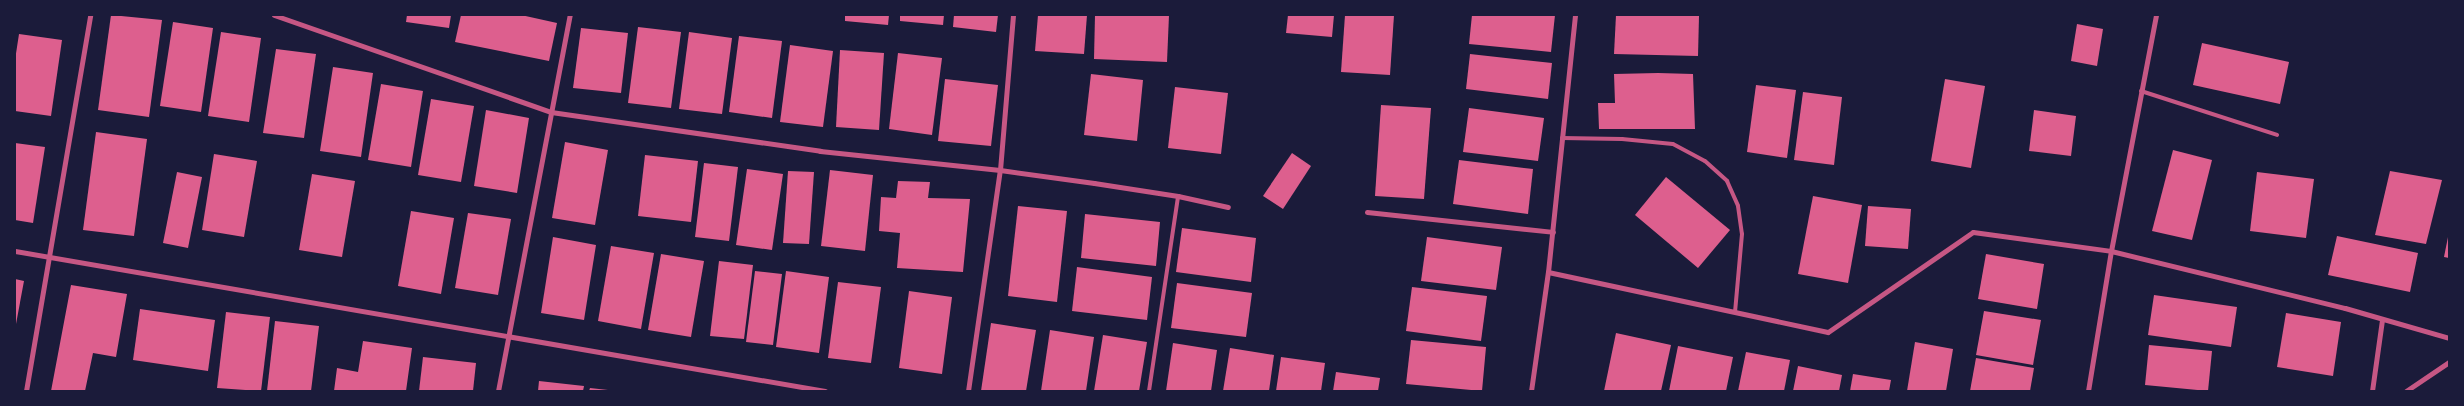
<!DOCTYPE html>
<style>
body{margin:0}
#map{position:relative;width:2464px;height:406px;overflow:hidden;background:#1b1b3a;font-family:Montserrat,sans-serif}
div>[style]{position:absolute}
[style*='--x']{left:calc(var(--x)*1px);top:calc(var(--y)*1px);width:calc(var(--w)*1px);rotate:calc(var(--a)*1deg)}
.building>*{inset:0;background:#dd5f8e}
.service>*{height:4px;margin:-2px;padding:0 2px;transform-origin:2px;border-radius:2px;background:#c65784}
.minor>*{height:5px;margin:-2.5px;padding:0 2.5px;transform-origin:2.5px;border-radius:2.5px;background:#c65784}
span{translate:-50% -50%;white-space:nowrap;text-align:center;line-height:1.15;-webkit-text-stroke:4px #1b1b3a;paint-order:stroke}
.frame{position:absolute;inset:0;border:16px solid #1b1b3a;pointer-events:none}
</style>
<div id="map">
<div class="building">
<i style="clip-path:polygon(111px 15px,162px 20px,149px 117px,98px 110px)"></i>
<i style="clip-path:polygon(407px 15px,451px 15px,449px 28px,406px 22px)"></i>
<i style="clip-path:polygon(461px 15px,521px 15px,557px 23px,549px 61px,455px 42px)"></i>
<i style="clip-path:polygon(845px 15px,889px 15px,888px 25px,845px 21px)"></i>
<i style="clip-path:polygon(900px 15px,944px 15px,943px 25px,900px 21px)"></i>
<i style="clip-path:polygon(954px 15px,998px 15px,996px 32px,953px 27px)"></i>
<i style="clip-path:polygon(1038px 15px,1087px 15px,1084px 54px,1035px 51px)"></i>
<i style="clip-path:polygon(1095px 15px,1169px 15px,1167px 62px,1094px 59px)"></i>
<i style="clip-path:polygon(1288px 15px,1334px 15px,1332px 37px,1286px 33px)"></i>
<i style="clip-path:polygon(1345px 15px,1394px 15px,1390px 75px,1341px 72px)"></i>
<i style="clip-path:polygon(1472px 15px,1555px 15px,1551px 52px,1469px 44px)"></i>
<i style="clip-path:polygon(1616px 15px,1699px 16px,1698px 56px,1614px 54px)"></i>
<i style="clip-path:polygon(173px 22px,213px 28px,201px 112px,160px 106px)"></i>
<i style="clip-path:polygon(2077px 24px,2103px 29px,2097px 66px,2071px 61px)"></i>
<i style="clip-path:polygon(638px 27px,681px 32px,671px 108px,628px 103px)"></i>
<i style="clip-path:polygon(581px 28px,628px 33px,621px 93px,573px 88px)"></i>
<i style="clip-path:polygon(221px 32px,261px 38px,249px 122px,208px 116px)"></i>
<i style="clip-path:polygon(689px 32px,732px 38px,722px 114px,679px 109px)"></i>
<i style="clip-path:polygon(19px 34px,62px 40px,51px 116px,15px 111px,15px 60px)"></i>
<i style="clip-path:polygon(739px 36px,782px 41px,772px 118px,729px 112px)"></i>
<i style="clip-path:polygon(2202px 43px,2289px 62px,2280px 104px,2193px 85px)"></i>
<i style="clip-path:polygon(790px 45px,833px 51px,823px 127px,780px 122px)"></i>
<i style="clip-path:polygon(276px 49px,316px 54px,304px 138px,263px 133px)"></i>
<i style="clip-path:polygon(840px 50px,884px 53px,879px 130px,836px 127px)"></i>
<i style="clip-path:polygon(898px 53px,942px 58px,932px 135px,889px 129px)"></i>
<i style="clip-path:polygon(1470px 54px,1552px 63px,1548px 99px,1466px 89px)"></i>
<i style="clip-path:polygon(333px 67px,373px 73px,361px 157px,320px 151px)"></i>
<i style="clip-path:polygon(1658px 73px,1693px 74px,1695px 129px,1599px 129px,1598px 103px,1615px 103px,1614px 74px)"></i>
<i style="clip-path:polygon(1091px 74px,1143px 80px,1137px 141px,1084px 135px)"></i>
<i style="clip-path:polygon(945px 79px,998px 85px,991px 146px,938px 141px)"></i>
<i style="clip-path:polygon(1945px 79px,1985px 86px,1971px 168px,1931px 161px)"></i>
<i style="clip-path:polygon(381px 84px,423px 91px,411px 167px,368px 160px)"></i>
<i style="clip-path:polygon(1756px 85px,1796px 90px,1787px 158px,1747px 152px)"></i>
<i style="clip-path:polygon(1175px 87px,1228px 93px,1221px 154px,1168px 148px)"></i>
<i style="clip-path:polygon(1803px 92px,1842px 97px,1834px 165px,1794px 160px)"></i>
<i style="clip-path:polygon(431px 99px,474px 106px,461px 182px,418px 175px)"></i>
<i style="clip-path:polygon(1381px 105px,1431px 108px,1424px 199px,1375px 196px)"></i>
<i style="clip-path:polygon(1469px 108px,1544px 118px,1538px 161px,1463px 152px)"></i>
<i style="clip-path:polygon(486px 110px,529px 118px,517px 193px,474px 186px)"></i>
<i style="clip-path:polygon(2034px 110px,2076px 116px,2071px 156px,2029px 151px)"></i>
<i style="clip-path:polygon(96px 132px,147px 139px,134px 236px,83px 230px)"></i>
<i style="clip-path:polygon(565px 142px,608px 150px,595px 225px,552px 218px)"></i>
<i style="clip-path:polygon(15px 143px,45px 147px,33px 223px,15px 220px)"></i>
<i style="clip-path:polygon(2173px 150px,2212px 160px,2192px 240px,2152px 231px)"></i>
<i style="clip-path:polygon(1292px 153px,1311px 166px,1283px 209px,1263px 196px)"></i>
<i style="clip-path:polygon(214px 154px,257px 161px,244px 237px,202px 230px)"></i>
<i style="clip-path:polygon(645px 155px,698px 161px,691px 222px,638px 216px)"></i>
<i style="clip-path:polygon(1459px 160px,1533px 169px,1528px 214px,1453px 204px)"></i>
<i style="clip-path:polygon(704px 163px,738px 167px,729px 241px,695px 237px)"></i>
<i style="clip-path:polygon(747px 169px,783px 174px,772px 250px,736px 245px)"></i>
<i style="clip-path:polygon(830px 170px,873px 175px,865px 251px,821px 246px)"></i>
<i style="clip-path:polygon(788px 171px,814px 172px,809px 244px,783px 243px)"></i>
<i style="clip-path:polygon(2390px 171px,2442px 180px,2426px 244px,2375px 235px)"></i>
<i style="clip-path:polygon(177px 172px,202px 177px,188px 248px,163px 243px)"></i>
<i style="clip-path:polygon(2257px 172px,2314px 179px,2306px 238px,2250px 231px)"></i>
<i style="clip-path:polygon(312px 174px,355px 181px,342px 257px,299px 250px)"></i>
<i style="clip-path:polygon(1666px 177px,1730px 230px,1698px 268px,1635px 215px)"></i>
<i style="clip-path:polygon(898px 181px,930px 182px,928px 198px,970px 199px,963px 272px,897px 268px,900px 233px,879px 231px,881px 197px,896px 198px)"></i>
<i style="clip-path:polygon(1813px 196px,1862px 205px,1848px 283px,1798px 274px)"></i>
<i style="clip-path:polygon(1018px 206px,1067px 211px,1057px 302px,1008px 296px)"></i>
<i style="clip-path:polygon(1868px 206px,1911px 209px,1908px 249px,1865px 246px)"></i>
<i style="clip-path:polygon(411px 211px,454px 218px,441px 294px,398px 286px)"></i>
<i style="clip-path:polygon(468px 213px,511px 219px,498px 295px,455px 288px)"></i>
<i style="clip-path:polygon(1085px 214px,1160px 222px,1156px 266px,1081px 258px)"></i>
<i style="clip-path:polygon(1182px 228px,1256px 238px,1251px 282px,1176px 272px)"></i>
<i style="clip-path:polygon(2337px 236px,2418px 253px,2410px 292px,2328px 275px)"></i>
<i style="clip-path:polygon(553px 237px,596px 245px,584px 320px,541px 313px)"></i>
<i style="clip-path:polygon(1427px 237px,1502px 247px,1496px 290px,1421px 281px)"></i>
<i style="clip-path:polygon(2448px 237px,2449px 237px,2449px 258px,2444px 257px)"></i>
<i style="clip-path:polygon(611px 246px,654px 253px,641px 329px,598px 321px)"></i>
<i style="clip-path:polygon(661px 254px,704px 261px,691px 337px,648px 330px)"></i>
<i style="clip-path:polygon(1986px 254px,2044px 264px,2037px 309px,1978px 299px)"></i>
<i style="clip-path:polygon(719px 261px,753px 265px,744px 339px,710px 336px)"></i>
<i style="clip-path:polygon(1077px 267px,1152px 277px,1147px 320px,1072px 311px)"></i>
<i style="clip-path:polygon(755px 271px,782px 274px,773px 345px,746px 342px)"></i>
<i style="clip-path:polygon(786px 271px,829px 277px,819px 353px,776px 347px)"></i>
<i style="clip-path:polygon(15px 279px,24px 281px,16px 324px,15px 324px)"></i>
<i style="clip-path:polygon(838px 282px,881px 287px,871px 363px,828px 358px)"></i>
<i style="clip-path:polygon(1177px 283px,1252px 293px,1246px 337px,1171px 328px)"></i>
<i style="clip-path:polygon(71px 285px,127px 294px,116px 357px,93px 353px,85px 391px,51px 391px)"></i>
<i style="clip-path:polygon(1412px 287px,1487px 296px,1481px 341px,1406px 331px)"></i>
<i style="clip-path:polygon(909px 291px,952px 297px,942px 374px,899px 368px)"></i>
<i style="clip-path:polygon(2154px 295px,2237px 307px,2231px 347px,2148px 335px)"></i>
<i style="clip-path:polygon(140px 309px,215px 320px,208px 371px,133px 360px)"></i>
<i style="clip-path:polygon(1984px 311px,2041px 320px,2033px 365px,1976px 355px)"></i>
<i style="clip-path:polygon(226px 312px,270px 317px,261px 391px,217px 388px)"></i>
<i style="clip-path:polygon(2286px 313px,2341px 322px,2333px 376px,2277px 367px)"></i>
<i style="clip-path:polygon(275px 321px,319px 326px,311px 391px,267px 391px)"></i>
<i style="clip-path:polygon(991px 323px,1036px 330px,1026px 391px,981px 391px)"></i>
<i style="clip-path:polygon(1050px 330px,1094px 337px,1086px 391px,1041px 391px)"></i>
<i style="clip-path:polygon(1616px 333px,1671px 345px,1661px 391px,1604px 391px)"></i>
<i style="clip-path:polygon(1103px 335px,1147px 342px,1139px 391px,1094px 391px)"></i>
<i style="clip-path:polygon(1411px 340px,1486px 347px,1482px 391px,1406px 384px)"></i>
<i style="clip-path:polygon(363px 341px,412px 348px,406px 391px,334px 391px,337px 368px,358px 372px)"></i>
<i style="clip-path:polygon(1915px 342px,1953px 349px,1946px 391px,1907px 391px)"></i>
<i style="clip-path:polygon(1173px 343px,1217px 350px,1211px 391px,1166px 391px)"></i>
<i style="clip-path:polygon(2149px 345px,2212px 351px,2208px 391px,2145px 385px)"></i>
<i style="clip-path:polygon(1678px 346px,1733px 357px,1726px 391px,1669px 391px)"></i>
<i style="clip-path:polygon(1230px 348px,1274px 355px,1269px 391px,1223px 391px)"></i>
<i style="clip-path:polygon(1746px 352px,1790px 360px,1784px 391px,1738px 391px)"></i>
<i style="clip-path:polygon(423px 357px,476px 363px,473px 391px,419px 391px)"></i>
<i style="clip-path:polygon(1281px 357px,1325px 363px,1321px 391px,1276px 391px)"></i>
<i style="clip-path:polygon(1976px 358px,2034px 368px,2030px 391px,1970px 391px)"></i>
<i style="clip-path:polygon(1798px 366px,1842px 375px,1839px 391px,1793px 391px)"></i>
<i style="clip-path:polygon(1336px 372px,1380px 378px,1378px 391px,1333px 391px)"></i>
<i style="clip-path:polygon(1853px 374px,1891px 380px,1889px 391px,1850px 391px)"></i>
<i style="clip-path:polygon(539px 381px,584px 386px,583px 391px,538px 391px)"></i>
<i style="clip-path:polygon(590px 388px,608px 390px,608px 391px,589px 391px)"></i>
</div>
<div class="service">
<i style="--x:2141;--y:91;--w:143;--a:17.9"></i>
<i style="--x:1562;--y:138;--w:60;--a:1"></i>
<i style="--x:1622;--y:139;--w:51;--a:5.6"></i>
<i style="--x:1673;--y:144;--w:36;--a:28"></i>
<i style="--x:1705;--y:161;--w:30;--a:42"></i>
<i style="--x:1727;--y:181;--w:27;--a:66"></i>
<i style="--x:1738;--y:206;--w:28;--a:82"></i>
<i style="--x:1742;--y:234;--w:78;--a:95.1"></i>
<i style="--x:1149;--y:391;--w:197;--a:-81.5"></i>
</div>
<div class="minor">
<i style="--x:274;--y:15;--w:293;--a:19.3"></i>
<i style="--x:551;--y:112;--w:272;--a:8.2"></i>
<i style="--x:820;--y:151;--w:181;--a:6"></i>
<i style="--x:1000;--y:170;--w:95;--a:7.9"></i>
<i style="--x:1094;--y:183;--w:85;--a:8.8"></i>
<i style="--x:1178;--y:196;--w:51;--a:12.4"></i>
<i style="--x:1367;--y:212;--w:187;--a:6.1"></i>
<i style="--x:15;--y:251;--w:822;--a:9.81"></i>
<i style="--x:1548;--y:272;--w:286;--a:12.1"></i>
<i style="--x:1828;--y:332;--w:176;--a:-34.6"></i>
<i style="--x:1973;--y:232;--w:139;--a:7.8"></i>
<i style="--x:2111;--y:251;--w:241;--a:13.7"></i>
<i style="--x:2345;--y:308;--w:108;--a:16.1"></i>
<i style="--x:26;--y:391;--w:381;--a:-80.3"></i>
<i style="--x:498;--y:391;--w:383;--a:-79.2"></i>
<i style="--x:968;--y:391;--w:223;--a:-81.8"></i>
<i style="--x:1000;--y:170;--w:156;--a:-85.2"></i>
<i style="--x:1531;--y:391;--w:120;--a:-81.9"></i>
<i style="--x:1548;--y:272;--w:258;--a:-84"></i>
<i style="--x:2088;--y:391;--w:142;--a:-80.7"></i>
<i style="--x:2111;--y:251;--w:240;--a:-79.2"></i>
<i style="--x:2372;--y:391;--w:72;--a:-82"></i>
<i style="--x:2406;--y:391;--w:52;--a:-34"></i>
</div>
<div class="frame"></div>
</div>
